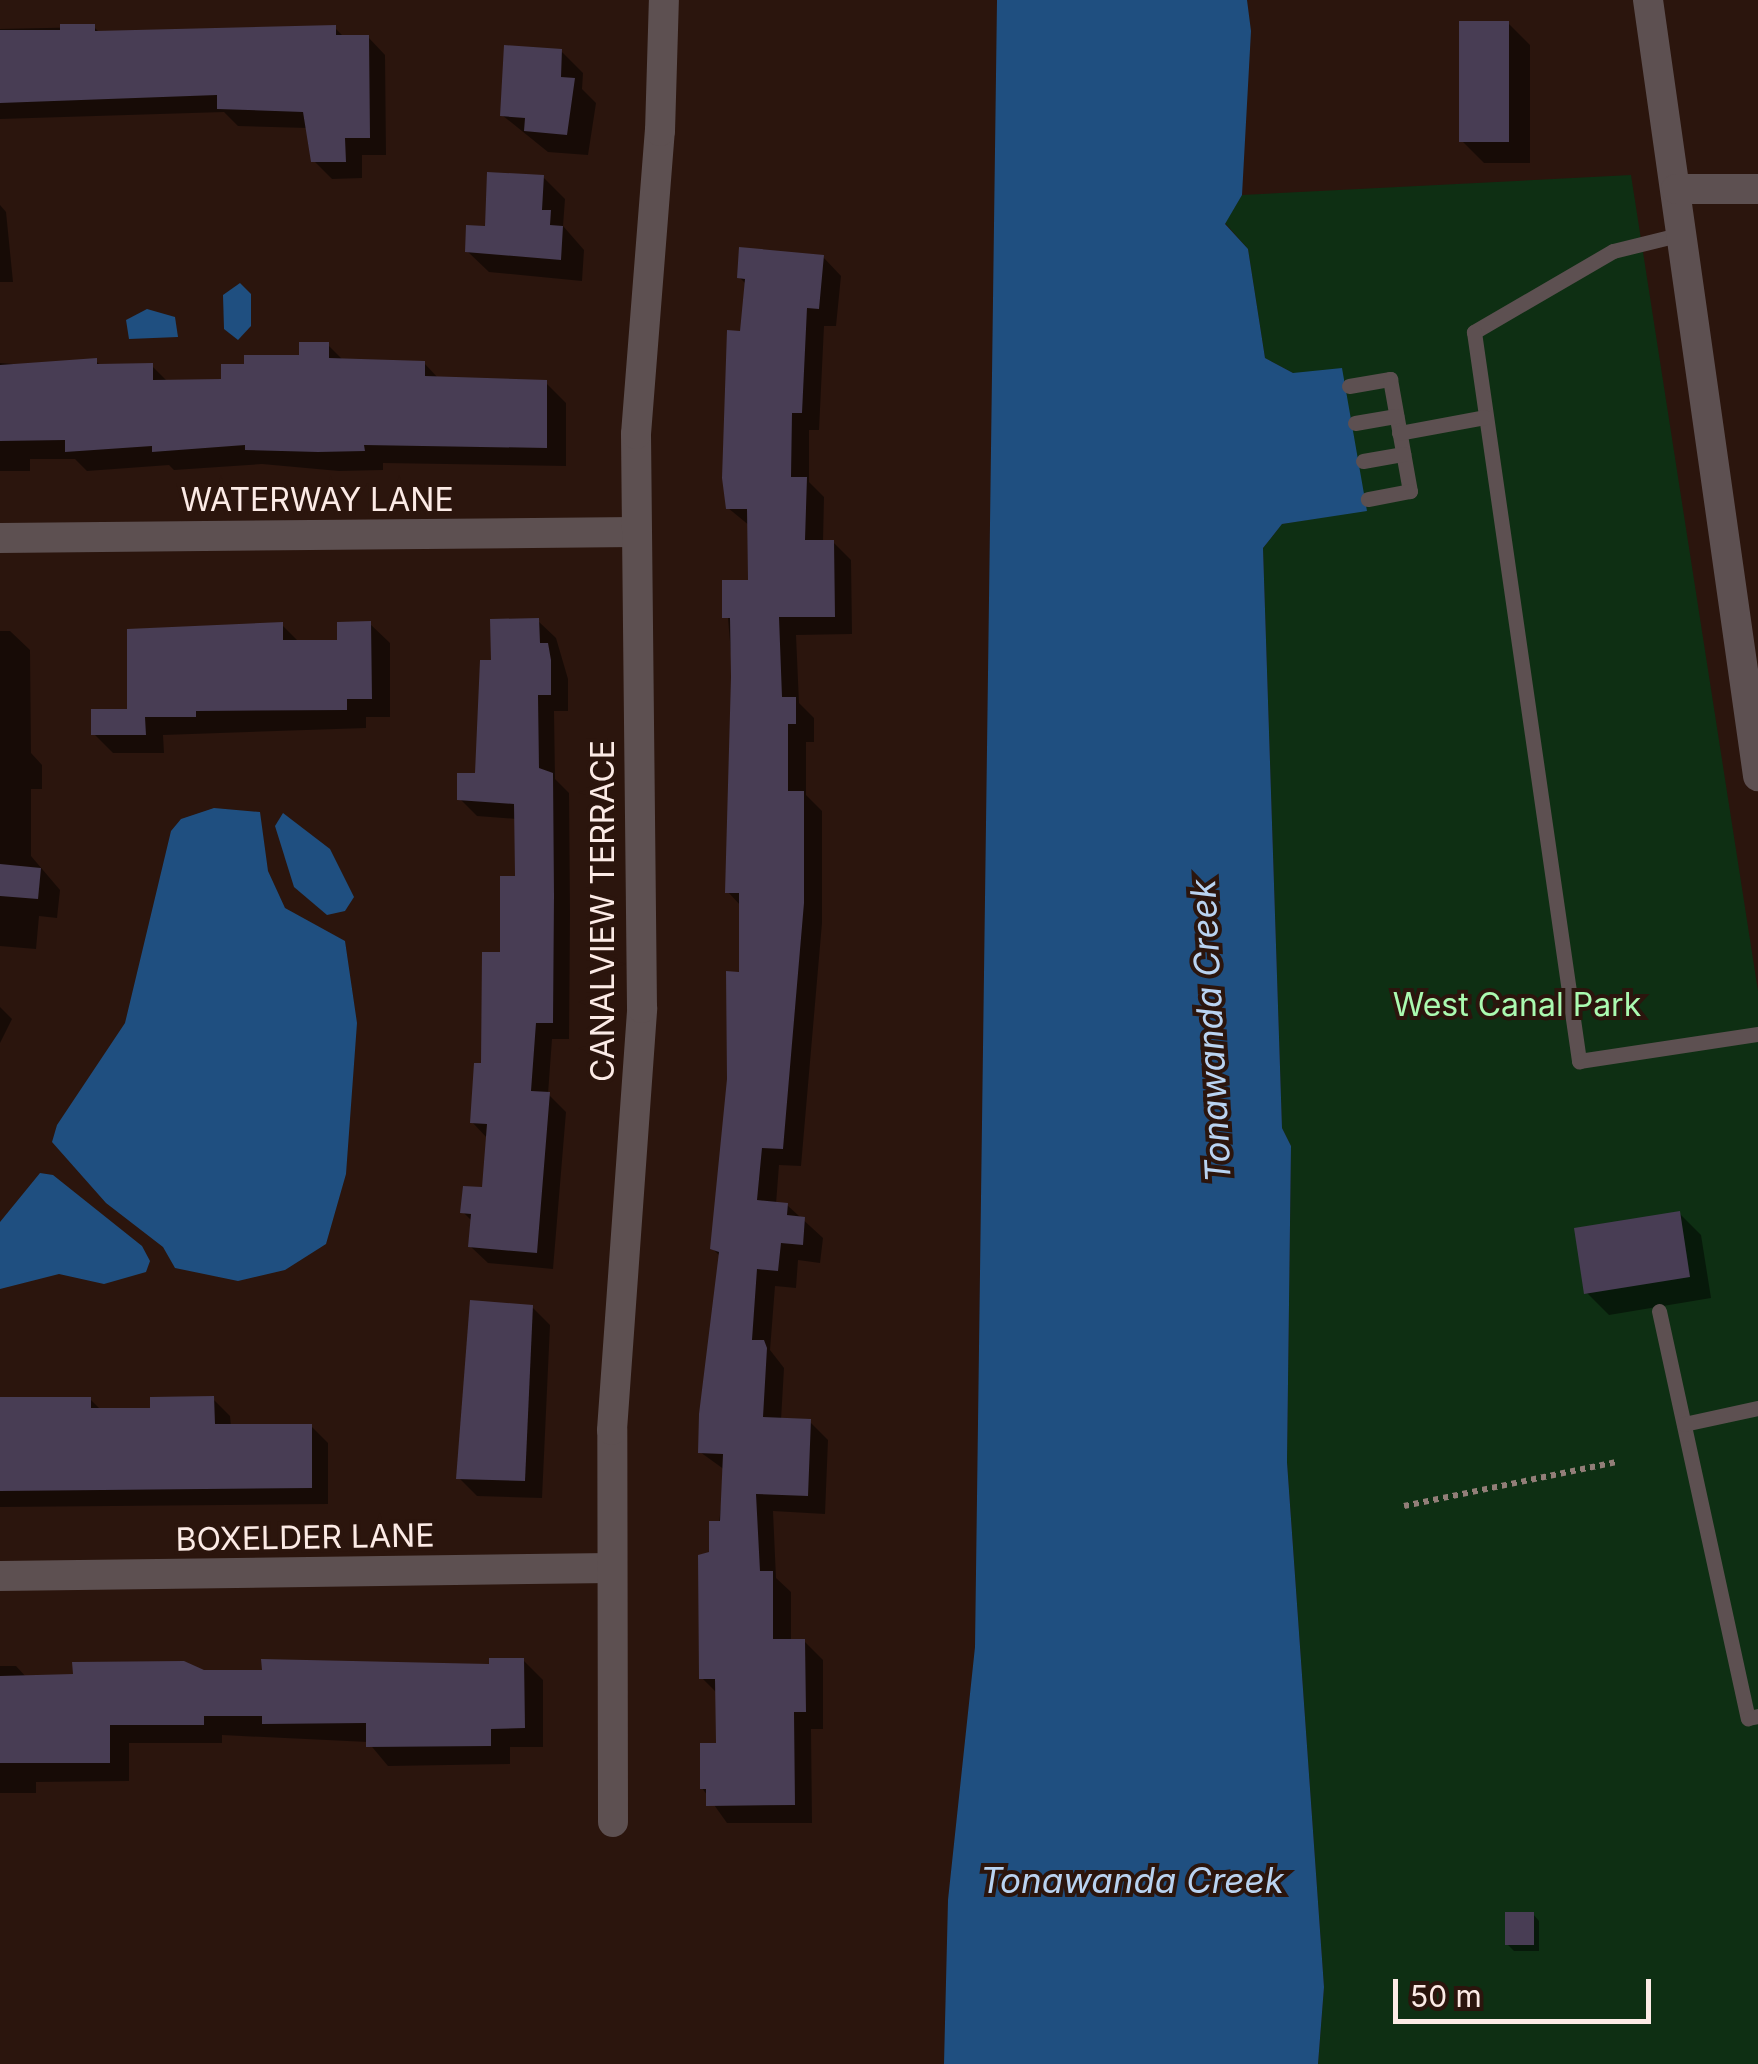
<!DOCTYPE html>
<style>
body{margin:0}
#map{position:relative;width:1758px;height:2064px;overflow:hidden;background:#2b150d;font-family:Inter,sans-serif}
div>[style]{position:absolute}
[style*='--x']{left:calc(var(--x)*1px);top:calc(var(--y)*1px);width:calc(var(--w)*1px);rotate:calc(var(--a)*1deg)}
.green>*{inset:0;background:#0e2f13}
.water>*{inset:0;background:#1f4f80}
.shadow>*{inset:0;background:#0007}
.building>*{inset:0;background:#483d54}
.path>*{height:6px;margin-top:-3px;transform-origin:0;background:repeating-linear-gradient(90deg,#927e78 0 5px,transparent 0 10px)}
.service>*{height:15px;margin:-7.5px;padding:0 7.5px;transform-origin:7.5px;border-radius:7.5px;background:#5d5051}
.minor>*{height:30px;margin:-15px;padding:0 15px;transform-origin:15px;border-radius:15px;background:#5d5051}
.tertiary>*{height:30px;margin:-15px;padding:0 15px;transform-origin:15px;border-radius:15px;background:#5d5051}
span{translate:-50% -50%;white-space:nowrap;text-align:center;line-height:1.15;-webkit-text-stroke:8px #2b150d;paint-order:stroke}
.street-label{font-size:32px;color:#fcebe6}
.park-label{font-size:32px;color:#aafab0}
.water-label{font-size:35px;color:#b9d3f1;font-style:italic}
.scale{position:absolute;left:1393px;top:1979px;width:258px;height:45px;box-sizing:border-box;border:5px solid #fcebe6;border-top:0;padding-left:12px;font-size:30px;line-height:35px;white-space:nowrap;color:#fcebe6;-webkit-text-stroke:8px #2b150d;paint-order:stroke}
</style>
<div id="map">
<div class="green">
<i style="clip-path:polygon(1631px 175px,1758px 991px,1758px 2064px,1318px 2064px,1324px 1987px,1287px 1462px,1291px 1146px,1282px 1128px,1263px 548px,1282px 524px,1366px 510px,1293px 373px,1265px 358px,1248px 249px,1225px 223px,1242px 195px)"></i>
</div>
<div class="water">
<i style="clip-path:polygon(997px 0,1247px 0,1251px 31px,1242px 195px,1225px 224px,1248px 249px,1265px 358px,1293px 373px,1342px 368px,1367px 511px,1282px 524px,1263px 548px,1282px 1128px,1291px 1146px,1287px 1462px,1324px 1987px,1318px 2064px,944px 2064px,948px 1900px,975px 1647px)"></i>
<i style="clip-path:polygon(240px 283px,251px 294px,251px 326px,238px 340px,224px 329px,223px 295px)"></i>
<i style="clip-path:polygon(147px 309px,175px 317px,178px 337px,129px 339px,126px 320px)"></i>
<i style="clip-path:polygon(214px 808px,260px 812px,268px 871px,285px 908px,345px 941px,357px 1023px,346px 1174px,326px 1244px,285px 1270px,238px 1281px,175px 1268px,163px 1247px,106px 1203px,52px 1142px,57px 1125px,125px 1023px,171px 831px,181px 819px)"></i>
<i style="clip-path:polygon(283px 813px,330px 849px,354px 897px,345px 911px,327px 915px,294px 887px,275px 826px)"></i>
<i style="clip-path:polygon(40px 1173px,53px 1175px,142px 1246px,150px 1261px,146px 1272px,104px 1284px,59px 1274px,0 1289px,0 1222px)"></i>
</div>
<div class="shadow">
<i style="clip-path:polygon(1508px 23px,1530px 45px,1530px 163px,1484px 163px,1462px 141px)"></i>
<i style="clip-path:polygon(94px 27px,100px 33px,335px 28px,345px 38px,368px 37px,385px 55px,386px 155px,362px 155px,362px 178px,332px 179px,314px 161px,308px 128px,238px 126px,224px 112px,0 119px,0 29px)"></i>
<i style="clip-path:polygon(561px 51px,583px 73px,582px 89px,596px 103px,588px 155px,548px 152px,502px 115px)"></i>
<i style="clip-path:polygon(543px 177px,565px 199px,563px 226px,584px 250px,582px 281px,489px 272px,467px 251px)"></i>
<i style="clip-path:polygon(0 205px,6px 212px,13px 282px,0 282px)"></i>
<i style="clip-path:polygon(823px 257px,841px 276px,836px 326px,824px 326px,819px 430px,809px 430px,809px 482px,824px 497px,823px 542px,833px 542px,851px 560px,852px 634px,796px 635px,799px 703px,814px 718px,814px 742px,806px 742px,806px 795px,822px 811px,822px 923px,801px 1166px,779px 1165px,776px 1204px,787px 1205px,823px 1238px,820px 1263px,798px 1260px,796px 1288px,775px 1286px,770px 1350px,784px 1368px,781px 1420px,810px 1422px,828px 1440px,825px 1514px,773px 1511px,776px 1578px,791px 1592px,791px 1642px,804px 1641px,823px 1660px,823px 1729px,811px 1729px,812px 1823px,727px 1823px,702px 1788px,719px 1746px,717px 1693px,702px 1678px,725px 1470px,700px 1452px,721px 1257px,712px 1248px,741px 974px,741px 906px,728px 892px,733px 677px,725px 583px,751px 582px,750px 526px,728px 508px,747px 285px,739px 277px)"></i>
<i style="clip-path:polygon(328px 345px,344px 361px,424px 363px,439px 379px,546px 383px,566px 403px,566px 466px,383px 463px,383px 470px,339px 471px,262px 464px,174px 470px,169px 465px,87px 471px,75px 459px,30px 459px,30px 471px,0 471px,0 363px,64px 368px,96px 361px,102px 367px,152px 366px,168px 382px,223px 382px)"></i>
<i style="clip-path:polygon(538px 621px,556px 638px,568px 679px,568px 711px,554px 711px,555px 779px,569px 793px,570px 914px,569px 1039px,552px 1039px,548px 1094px,566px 1112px,553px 1269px,488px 1263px,470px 1246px,472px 1221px,463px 1212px,484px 1190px,488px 1139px,472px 1122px,518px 878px,517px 819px,477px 816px,460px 799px,478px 776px,493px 663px)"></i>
<i style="clip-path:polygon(370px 624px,390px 643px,390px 717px,366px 717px,366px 728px,163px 735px,164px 753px,113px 753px,94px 734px,282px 625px,300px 643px,340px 642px)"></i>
<i style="clip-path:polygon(0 631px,10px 631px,30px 650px,31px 753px,42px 765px,42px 789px,31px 789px,31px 856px,60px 890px,57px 918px,39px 916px,36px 949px,0 946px)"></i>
<i style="clip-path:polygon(0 1007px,12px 1019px,0 1043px)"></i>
<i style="clip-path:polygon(1679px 1213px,1701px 1235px,1711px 1298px,1609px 1315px,1587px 1293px)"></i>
<i style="clip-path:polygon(532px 1307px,550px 1325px,542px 1498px,477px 1496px,459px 1478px)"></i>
<i style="clip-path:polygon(0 1399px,90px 1399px,102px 1411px,152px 1411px,213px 1399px,230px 1416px,231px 1427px,311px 1426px,328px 1443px,328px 1504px,0 1507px)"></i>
<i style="clip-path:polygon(523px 1660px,543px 1680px,543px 1747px,510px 1747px,510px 1764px,388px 1766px,368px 1742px,222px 1735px,222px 1743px,129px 1743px,129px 1781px,36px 1782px,36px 1793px,0 1793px,0 1666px,16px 1666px,27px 1678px,492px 1667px)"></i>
<i style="clip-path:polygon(1533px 1914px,1539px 1921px,1539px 1951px,1514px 1951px,1507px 1944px)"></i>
</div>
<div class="building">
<i style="clip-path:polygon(1459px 21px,1509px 21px,1509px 142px,1459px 142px)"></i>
<i style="clip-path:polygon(60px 24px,95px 24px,95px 31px,336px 25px,336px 35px,369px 35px,370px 138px,345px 138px,346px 162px,311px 162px,303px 112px,217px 109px,217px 95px,0 103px,0 30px,60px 30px)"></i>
<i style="clip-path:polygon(504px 45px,562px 49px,561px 77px,575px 78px,567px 135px,524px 131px,525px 118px,500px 116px)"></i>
<i style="clip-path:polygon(487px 172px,544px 175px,542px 210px,551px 210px,550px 225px,563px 226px,561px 260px,465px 252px,466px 225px,485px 226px)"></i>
<i style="clip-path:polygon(739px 247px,824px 255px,819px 309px,807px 308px,802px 413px,792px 413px,791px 477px,807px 477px,805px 540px,834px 540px,835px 617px,779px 617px,782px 697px,796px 697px,796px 724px,788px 724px,788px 791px,804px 791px,804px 903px,783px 1149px,762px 1148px,757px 1200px,788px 1203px,787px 1215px,805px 1217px,803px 1245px,781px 1243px,778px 1271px,757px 1269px,752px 1340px,764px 1340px,767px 1348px,763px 1417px,811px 1419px,808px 1496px,756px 1494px,760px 1571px,773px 1571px,773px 1639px,805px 1639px,806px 1712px,794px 1712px,795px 1805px,706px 1806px,706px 1789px,700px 1789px,700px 1743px,716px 1743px,715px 1679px,699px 1679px,698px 1555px,709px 1552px,709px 1521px,720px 1521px,723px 1454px,698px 1453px,699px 1414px,719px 1252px,710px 1249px,727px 1079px,726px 971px,739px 972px,739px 893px,725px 893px,731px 677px,730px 618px,722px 618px,722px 580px,748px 580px,747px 509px,726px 509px,722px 478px,727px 330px,740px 331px,745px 279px,737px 278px)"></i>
<i style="clip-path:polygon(299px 342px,329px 342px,329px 358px,425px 361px,425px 376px,547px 380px,547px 448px,364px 445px,365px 451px,318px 452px,245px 450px,245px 445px,152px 452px,152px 446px,65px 452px,65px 440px,0 441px,0 365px,97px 358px,97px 364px,153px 363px,153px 380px,221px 379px,221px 364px,244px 364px,244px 355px,299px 355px)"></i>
<i style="clip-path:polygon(539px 618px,540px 643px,548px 643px,551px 660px,551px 695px,538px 695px,539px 768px,553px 773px,554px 896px,553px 1023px,536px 1023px,531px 1091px,550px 1092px,537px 1253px,468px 1247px,471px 1214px,460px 1213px,463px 1186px,482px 1187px,487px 1124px,470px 1123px,474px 1063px,481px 1063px,482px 952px,500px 952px,500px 876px,515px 876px,514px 804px,457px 800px,457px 773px,475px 773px,480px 660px,491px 660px,490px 619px)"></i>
<i style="clip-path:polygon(371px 621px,372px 699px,347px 699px,347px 710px,196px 711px,196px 717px,145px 717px,146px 735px,91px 735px,91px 709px,127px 709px,127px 629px,283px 622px,283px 640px,337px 640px,337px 622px)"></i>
<i style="clip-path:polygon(0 864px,41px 868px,38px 899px,0 896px)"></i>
<i style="clip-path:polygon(1680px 1211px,1690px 1277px,1584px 1294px,1574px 1228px)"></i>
<i style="clip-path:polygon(470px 1300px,533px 1305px,525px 1481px,456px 1479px)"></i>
<i style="clip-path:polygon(214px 1396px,215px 1424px,312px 1424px,312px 1488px,0 1491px,0 1397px,91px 1397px,91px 1408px,150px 1408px,150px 1397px)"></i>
<i style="clip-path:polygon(489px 1658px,524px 1658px,525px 1728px,491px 1729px,491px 1746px,366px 1747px,366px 1723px,262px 1724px,262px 1716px,204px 1716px,204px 1725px,110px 1725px,110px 1763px,0 1763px,0 1676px,73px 1674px,72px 1662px,184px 1661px,204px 1670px,262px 1670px,261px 1659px,489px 1664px)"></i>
<i style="clip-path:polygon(1505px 1912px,1534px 1912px,1534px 1945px,1505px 1945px)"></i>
</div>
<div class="path">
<i style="--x:1404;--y:1506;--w:217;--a:-11.7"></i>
</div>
<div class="service">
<i style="--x:1682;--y:234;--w:71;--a:166.2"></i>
<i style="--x:1613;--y:251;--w:161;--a:149.8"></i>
<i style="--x:1474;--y:332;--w:737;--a:81.8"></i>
<i style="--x:1579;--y:1061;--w:181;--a:-8.6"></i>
<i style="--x:1349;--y:386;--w:42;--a:-9.7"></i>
<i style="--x:1390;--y:379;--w:114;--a:79.9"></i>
<i style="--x:1410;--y:491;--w:43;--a:169.2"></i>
<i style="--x:1355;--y:423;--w:42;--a:-9.7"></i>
<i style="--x:1399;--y:433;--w:87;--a:-10.5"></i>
<i style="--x:1363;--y:461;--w:41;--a:-9.9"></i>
<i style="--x:1659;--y:1311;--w:417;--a:77.7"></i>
<i style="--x:1748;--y:1718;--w:10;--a:-11"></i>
<i style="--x:1684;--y:1424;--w:76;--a:-12.2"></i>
</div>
<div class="minor">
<i style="--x:0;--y:538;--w:635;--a:-0.54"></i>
<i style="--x:0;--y:1576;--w:611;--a:-0.75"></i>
<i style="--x:613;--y:1822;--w:392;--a:-90.1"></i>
<i style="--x:612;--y:1430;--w:423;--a:-85.9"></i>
<i style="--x:642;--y:1008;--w:574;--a:-90.6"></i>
<i style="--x:636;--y:434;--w:304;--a:-85.5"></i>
<i style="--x:660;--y:131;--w:131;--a:-88.3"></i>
</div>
<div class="tertiary">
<i style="--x:1648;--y:0;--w:784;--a:81.93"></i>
<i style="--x:1676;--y:189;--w:82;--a:0"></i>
</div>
<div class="street-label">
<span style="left:317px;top:500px">WATERWAY LANE</span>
<span style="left:603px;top:911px;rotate:-90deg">CANALVIEW TERRACE</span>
<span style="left:305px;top:1538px;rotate:-1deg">BOXELDER LANE</span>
</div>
<div class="park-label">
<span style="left:1517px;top:1005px">West Canal Park</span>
</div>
<div class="water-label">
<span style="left:1210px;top:1031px;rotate:-93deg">Tonawanda Creek</span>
<span style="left:1132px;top:1880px">Tonawanda Creek</span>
</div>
<div class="scale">50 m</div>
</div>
